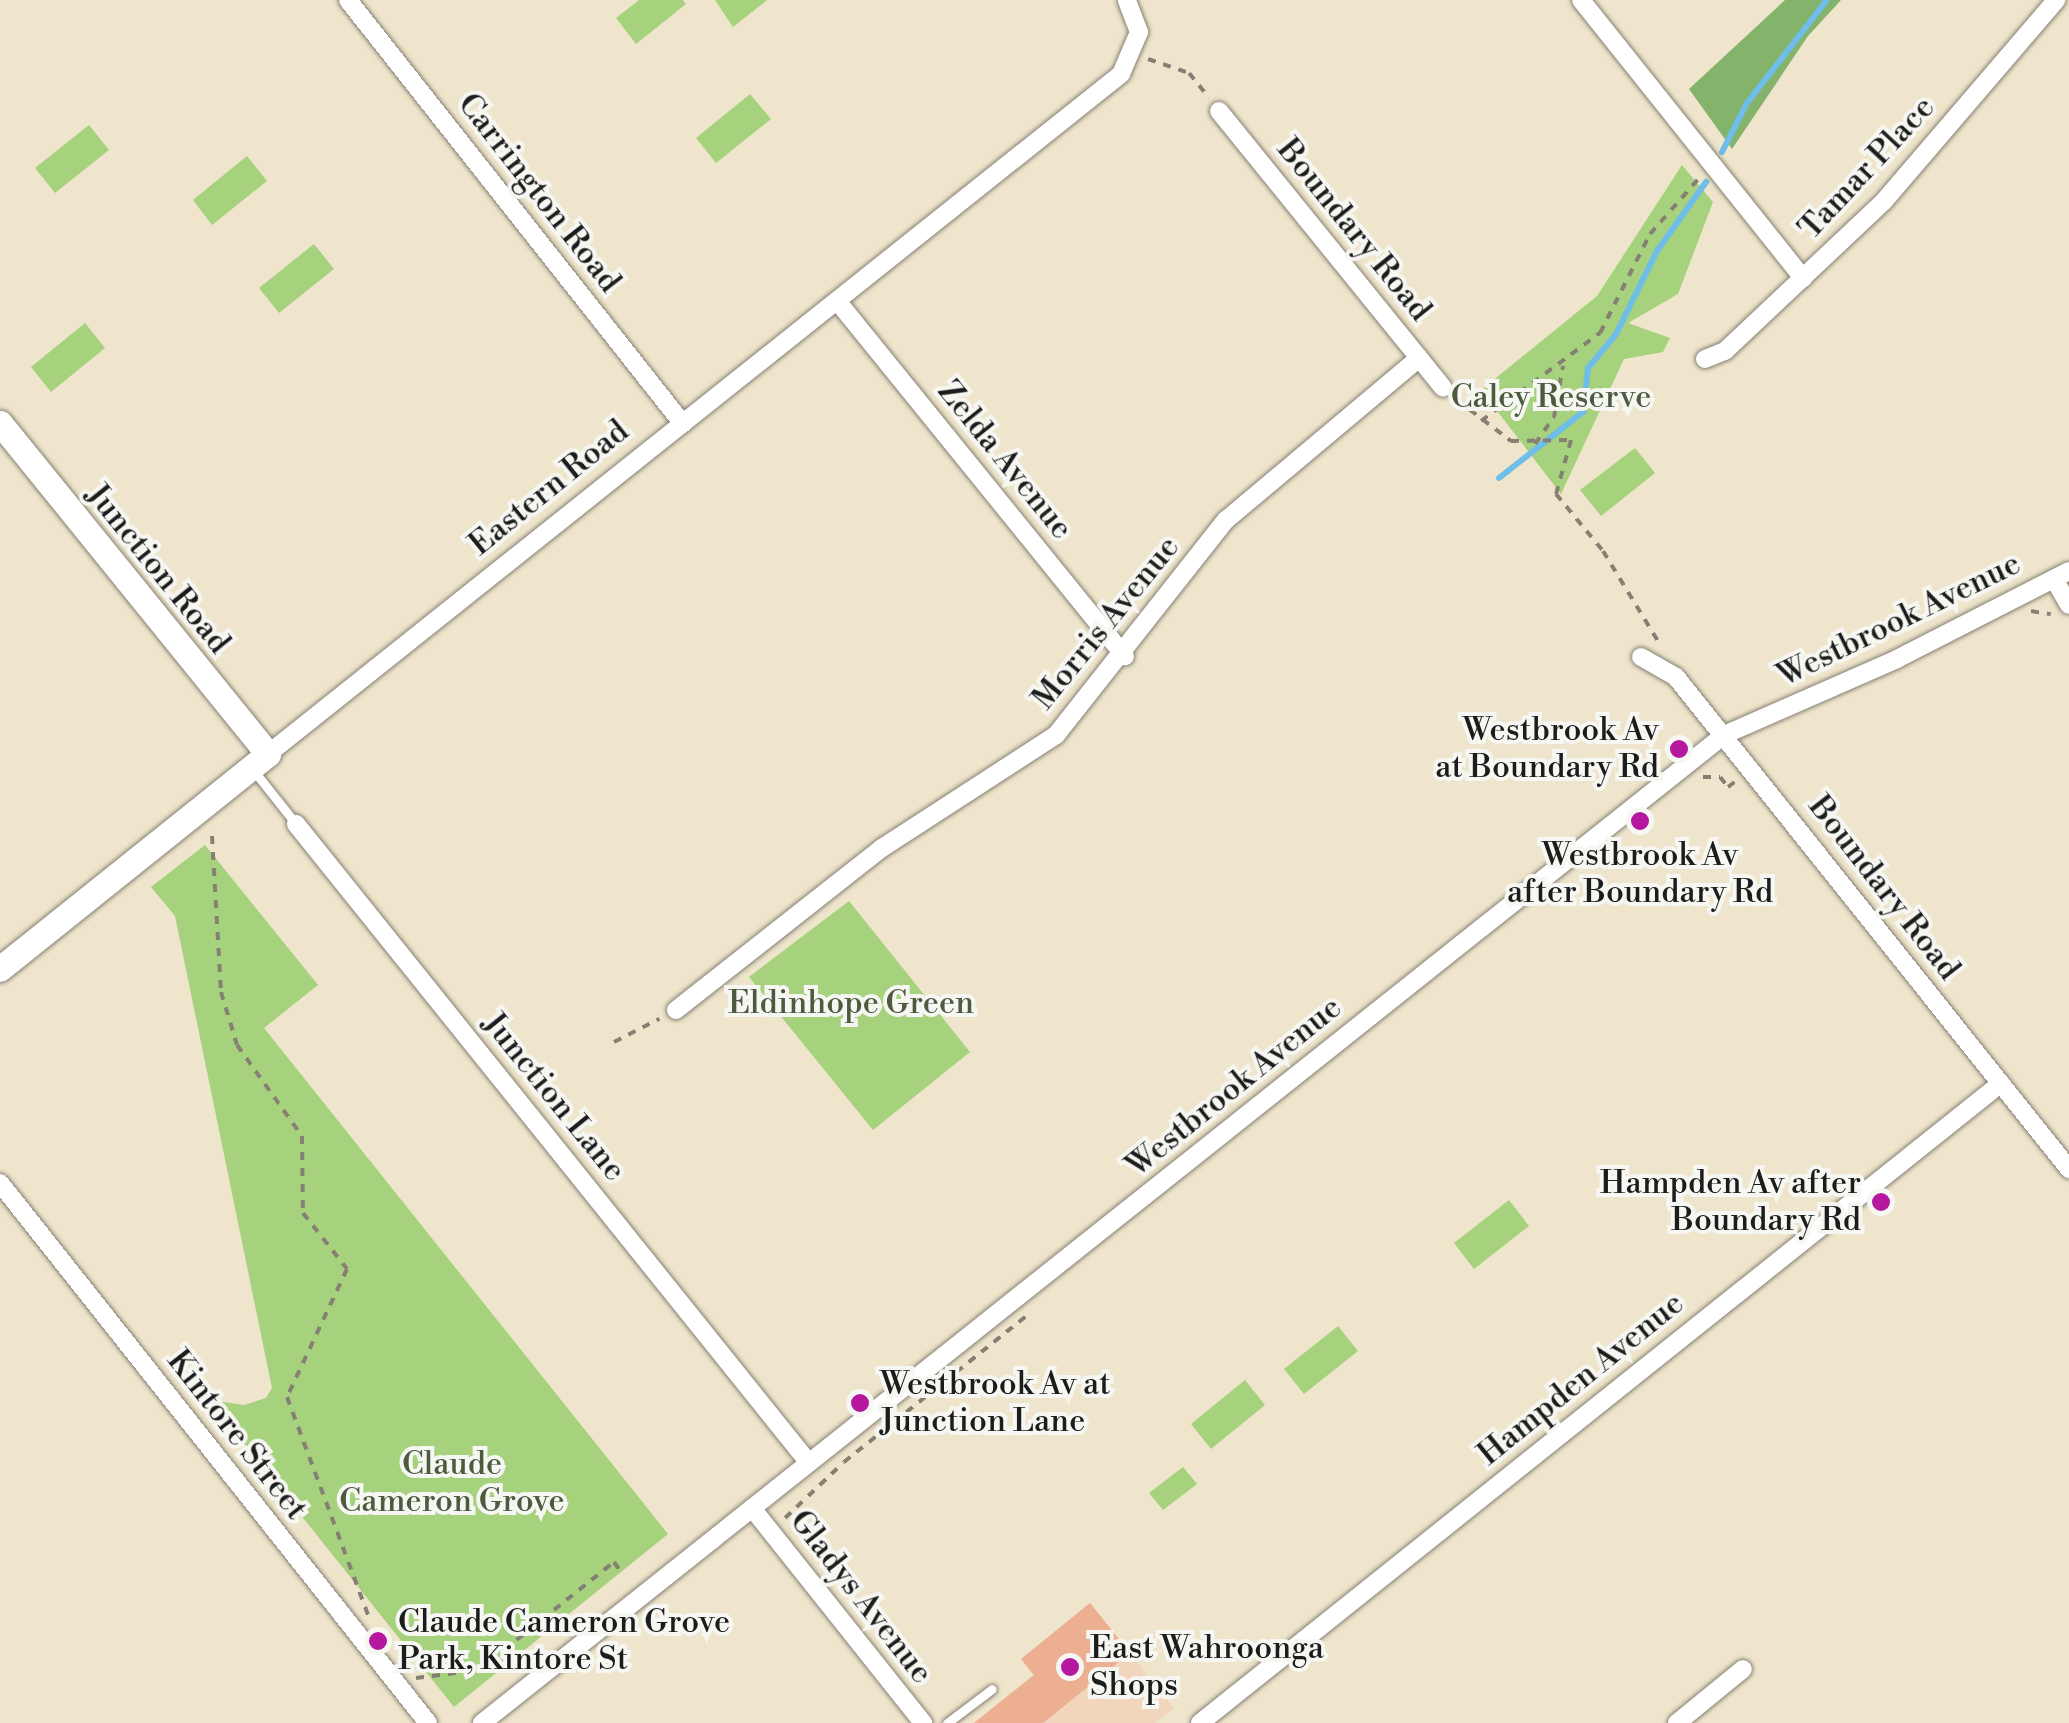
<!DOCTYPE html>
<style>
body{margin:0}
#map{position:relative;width:2069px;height:1723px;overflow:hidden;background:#efe5cc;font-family:"Libre Bodoni",serif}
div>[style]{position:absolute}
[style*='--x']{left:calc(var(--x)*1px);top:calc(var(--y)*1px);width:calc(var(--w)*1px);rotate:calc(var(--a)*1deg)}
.built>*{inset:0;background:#f1d5bd}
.green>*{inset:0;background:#a6d17d}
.forest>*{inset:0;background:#84b36c}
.stream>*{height:6px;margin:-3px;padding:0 3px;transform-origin:3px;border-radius:3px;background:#6ebee9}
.building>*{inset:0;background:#ecaf91}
.path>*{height:4px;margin-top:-2px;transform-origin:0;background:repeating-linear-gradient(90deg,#868074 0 8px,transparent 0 16px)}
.roads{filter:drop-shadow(0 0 2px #868074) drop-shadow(0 0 2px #868074)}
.lane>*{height:9px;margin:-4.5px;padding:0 4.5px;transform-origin:4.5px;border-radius:4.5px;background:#fff}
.street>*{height:18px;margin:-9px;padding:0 9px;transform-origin:9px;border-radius:9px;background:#fff}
.secondary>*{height:25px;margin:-12.5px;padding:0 12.5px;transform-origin:12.5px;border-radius:12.5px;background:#fff}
.dots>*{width:28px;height:28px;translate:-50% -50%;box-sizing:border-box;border:5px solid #f6f6f2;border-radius:50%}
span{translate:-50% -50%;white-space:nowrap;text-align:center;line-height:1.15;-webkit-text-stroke:8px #f6f6f2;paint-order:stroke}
.street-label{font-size:32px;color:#1c1c1c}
.park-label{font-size:32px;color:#4c5b3e}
.poi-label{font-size:32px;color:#1c1c1c}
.right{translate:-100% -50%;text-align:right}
.left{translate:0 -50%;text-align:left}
</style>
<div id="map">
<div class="built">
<i style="clip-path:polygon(1090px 1603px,1174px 1708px,1155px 1723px,974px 1723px,1033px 1675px,1021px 1659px)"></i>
</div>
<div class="green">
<i style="clip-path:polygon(639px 0,683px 0,686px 4px,636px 44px,616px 18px)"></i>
<i style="clip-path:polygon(715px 0,767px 0,733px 27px)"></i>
<i style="clip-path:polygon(750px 94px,771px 119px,716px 163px,696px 138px)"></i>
<i style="clip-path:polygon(89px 125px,109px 150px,55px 193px,35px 168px)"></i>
<i style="clip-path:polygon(247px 156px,267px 181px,212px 225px,193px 200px)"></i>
<i style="clip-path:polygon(1682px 165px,1713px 202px,1678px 294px,1628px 323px,1670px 338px,1663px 352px,1624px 359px,1561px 494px,1481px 390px,1597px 296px)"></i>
<i style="clip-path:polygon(314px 244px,334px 269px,279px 313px,259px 288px)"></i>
<i style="clip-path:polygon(85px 323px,105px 348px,51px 392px,31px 367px)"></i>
<i style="clip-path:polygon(1635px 448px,1655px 473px,1601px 516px,1580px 490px)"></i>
<i style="clip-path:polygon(205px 845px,318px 985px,264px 1028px,668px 1534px,454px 1707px,201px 1390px,216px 1401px,244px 1405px,266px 1398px,272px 1388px,175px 916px,151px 887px)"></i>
<i style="clip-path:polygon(849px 901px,970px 1052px,873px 1130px,749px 977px)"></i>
<i style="clip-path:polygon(1509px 1200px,1529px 1226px,1474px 1269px,1454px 1243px)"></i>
<i style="clip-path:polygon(1338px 1326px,1358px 1351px,1304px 1394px,1284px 1369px)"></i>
<i style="clip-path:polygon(1245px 1380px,1265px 1405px,1211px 1449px,1191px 1424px)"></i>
<i style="clip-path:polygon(1183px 1467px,1197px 1484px,1163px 1510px,1149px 1493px)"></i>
</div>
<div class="forest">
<i style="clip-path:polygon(1785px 0,1841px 0,1808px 36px,1732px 149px,1689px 89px)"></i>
</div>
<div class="stream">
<i style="--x:1722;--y:152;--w:55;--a:-63"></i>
<i style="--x:1747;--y:103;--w:130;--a:-52.2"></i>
<i style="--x:1499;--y:478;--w:107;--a:-38.2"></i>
<i style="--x:1583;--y:412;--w:44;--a:-83.5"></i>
<i style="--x:1588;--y:368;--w:44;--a:-50.5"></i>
<i style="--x:1616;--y:334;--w:93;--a:-63.7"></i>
<i style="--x:1657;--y:251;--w:85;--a:-54.6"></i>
</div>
<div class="building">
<i style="clip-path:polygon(1090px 1603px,1130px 1653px,1043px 1723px,974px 1723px,1034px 1675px,1021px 1659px)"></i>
</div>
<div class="path">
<i style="--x:1148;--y:59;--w:43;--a:18.9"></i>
<i style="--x:1189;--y:73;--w:32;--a:51"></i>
<i style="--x:1457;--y:400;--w:68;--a:37.2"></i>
<i style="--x:1511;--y:441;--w:60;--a:-1"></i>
<i style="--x:1571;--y:440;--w:56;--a:105.5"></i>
<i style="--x:1556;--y:494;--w:74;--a:50.5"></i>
<i style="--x:1603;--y:551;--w:111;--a:58.6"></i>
<i style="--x:1481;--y:421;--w:148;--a:-36.5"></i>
<i style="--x:1600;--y:333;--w:111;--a:-63.2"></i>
<i style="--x:1650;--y:234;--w:76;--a:-48.7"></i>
<i style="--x:1535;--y:444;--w:33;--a:-55"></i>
<i style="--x:1554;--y:417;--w:52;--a:-80"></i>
<i style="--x:2031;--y:611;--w:20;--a:9"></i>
<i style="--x:1703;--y:777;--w:17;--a:0"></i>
<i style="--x:1720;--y:777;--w:13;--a:51"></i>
<i style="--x:1728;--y:787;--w:10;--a:-37"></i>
<i style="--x:212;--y:836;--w:156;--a:86.7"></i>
<i style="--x:221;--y:992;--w:55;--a:73.2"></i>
<i style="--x:237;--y:1045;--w:112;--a:54.5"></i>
<i style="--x:302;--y:1136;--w:77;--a:89.3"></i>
<i style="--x:303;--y:1213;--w:71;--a:51.8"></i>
<i style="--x:347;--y:1269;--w:141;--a:115.1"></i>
<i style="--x:287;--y:1397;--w:236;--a:69.6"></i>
<i style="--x:614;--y:1042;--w:51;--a:-27.1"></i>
<i style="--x:785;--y:1518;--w:81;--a:-43.5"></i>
<i style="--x:844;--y:1462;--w:240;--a:-38.7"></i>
<i style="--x:416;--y:1678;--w:64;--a:-7.2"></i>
<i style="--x:479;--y:1670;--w:173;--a:-38.7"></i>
<i style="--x:614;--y:1562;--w:12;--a:55"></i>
</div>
<div class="roads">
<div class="lane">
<i style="--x:254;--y:771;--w:68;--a:51.6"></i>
<i style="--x:947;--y:1723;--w:56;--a:-37.1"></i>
</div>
<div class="street">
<i style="--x:348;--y:0;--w:540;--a:51.69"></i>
<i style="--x:1581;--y:0;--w:356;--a:51.4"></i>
<i style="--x:1219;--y:111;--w:356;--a:51"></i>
<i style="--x:838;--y:302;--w:456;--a:51"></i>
<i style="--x:1705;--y:359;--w:22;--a:-22"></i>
<i style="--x:1725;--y:351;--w:219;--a:-43.3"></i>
<i style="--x:1884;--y:201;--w:265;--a:-49.4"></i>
<i style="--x:2054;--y:579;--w:30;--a:60"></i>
<i style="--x:1641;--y:657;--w:40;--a:29.7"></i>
<i style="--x:1676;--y:677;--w:630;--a:51.38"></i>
<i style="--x:268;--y:754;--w:1091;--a:-38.56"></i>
<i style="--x:1121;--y:74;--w:46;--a:-66.8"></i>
<i style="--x:1139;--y:32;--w:34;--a:-111"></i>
<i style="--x:296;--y:824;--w:819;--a:51.24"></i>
<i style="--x:676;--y:1010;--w:262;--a:-38.2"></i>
<i style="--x:882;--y:848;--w:207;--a:-33"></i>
<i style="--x:1056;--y:735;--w:274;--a:-51.7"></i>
<i style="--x:1226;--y:520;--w:252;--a:-40"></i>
<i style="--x:0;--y:1183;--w:689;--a:51.6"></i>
<i style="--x:752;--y:1508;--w:275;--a:51.5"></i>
<i style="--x:482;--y:1723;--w:1587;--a:-38.5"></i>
<i style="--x:1724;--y:735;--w:189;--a:-23.7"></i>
<i style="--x:1897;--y:659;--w:193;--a:-27.1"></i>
<i style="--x:1200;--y:1723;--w:1025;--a:-38.62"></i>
<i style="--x:1677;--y:1723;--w:85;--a:-39.3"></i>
</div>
<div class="secondary">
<i style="--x:0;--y:423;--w:426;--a:51"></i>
<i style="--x:268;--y:754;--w:344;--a:141.3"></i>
</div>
</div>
<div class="dots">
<i style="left:1679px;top:749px;background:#b5179e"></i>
<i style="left:1640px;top:821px;background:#b5179e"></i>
<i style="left:1881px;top:1202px;background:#b5179e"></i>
<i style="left:860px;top:1403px;background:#b5179e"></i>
<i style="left:378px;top:1641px;background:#b5179e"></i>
<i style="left:1070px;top:1667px;background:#b5179e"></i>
</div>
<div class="street-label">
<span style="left:1867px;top:168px;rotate:-47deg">Tamar Place</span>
<span style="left:539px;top:193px;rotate:52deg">Carrington Road</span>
<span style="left:1354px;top:230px;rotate:51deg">Boundary Road</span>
<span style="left:1005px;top:460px;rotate:51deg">Zelda Avenue</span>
<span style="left:549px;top:488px;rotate:-39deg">Eastern Road</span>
<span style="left:158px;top:569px;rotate:51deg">Junction Road</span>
<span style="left:1899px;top:620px;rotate:-26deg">Westbrook Avenue</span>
<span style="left:1106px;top:623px;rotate:-51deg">Morris Avenue</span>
<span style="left:1884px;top:888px;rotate:52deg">Boundary Road</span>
<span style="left:1234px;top:1087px;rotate:-39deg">Westbrook Avenue</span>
<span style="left:554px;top:1097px;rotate:51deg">Junction Lane</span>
<span style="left:1581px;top:1379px;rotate:-39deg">Hampden Avenue</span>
<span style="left:237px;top:1435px;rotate:52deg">Kintore Street</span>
<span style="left:861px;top:1597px;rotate:52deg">Gladys Avenue</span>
</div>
<div class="park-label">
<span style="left:1551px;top:397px">Caley Reserve</span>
<span style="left:851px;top:1003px">Eldinhope Green</span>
<span style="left:452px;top:1483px">Claude<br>Cameron Grove</span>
</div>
<div class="poi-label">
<span class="right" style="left:1659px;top:749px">Westbrook Av<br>at Boundary Rd</span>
<span style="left:1640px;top:874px">Westbrook Av<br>after Boundary Rd</span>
<span class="right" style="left:1861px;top:1202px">Hampden Av after<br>Boundary Rd</span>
<span class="left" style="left:880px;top:1403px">Westbrook Av at<br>Junction Lane</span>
<span class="left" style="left:398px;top:1641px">Claude Cameron Grove<br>Park, Kintore St</span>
<span class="left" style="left:1090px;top:1667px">East Wahroonga<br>Shops</span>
</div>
</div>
